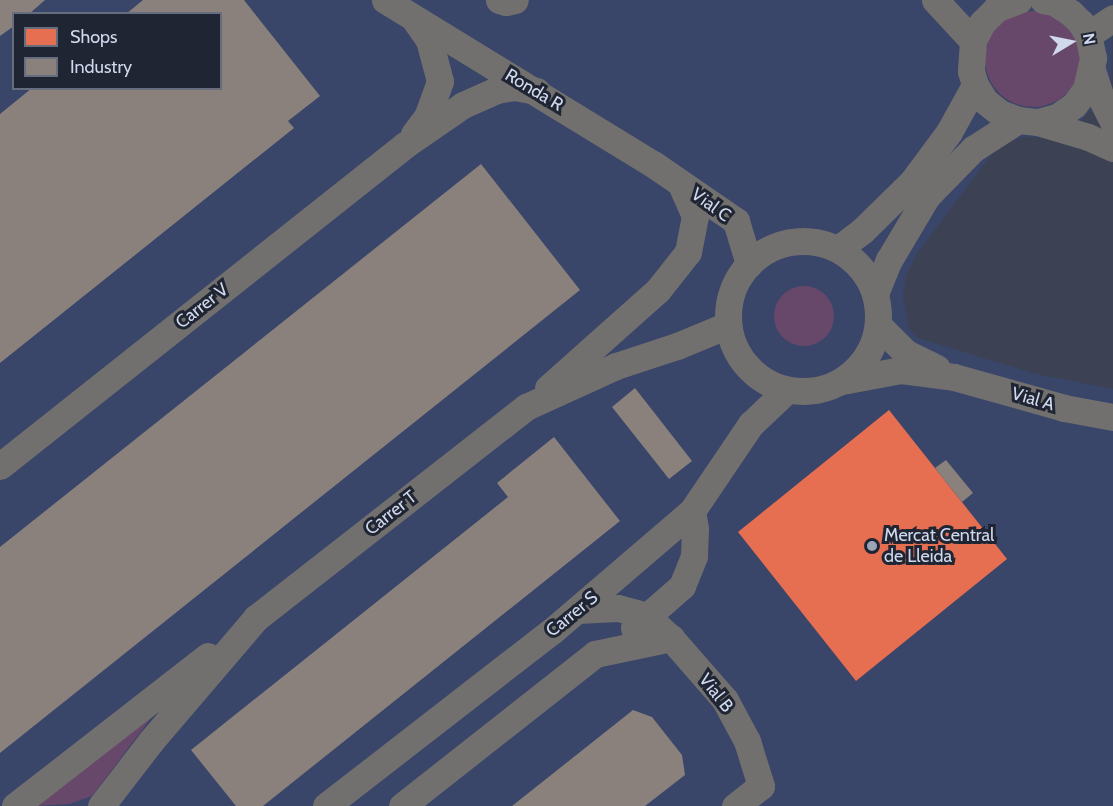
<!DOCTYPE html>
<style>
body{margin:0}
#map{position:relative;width:1113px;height:806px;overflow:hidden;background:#3c4254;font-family:Cabin,sans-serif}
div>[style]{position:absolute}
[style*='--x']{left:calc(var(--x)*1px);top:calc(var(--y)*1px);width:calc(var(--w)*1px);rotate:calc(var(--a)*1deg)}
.built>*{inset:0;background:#394569}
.green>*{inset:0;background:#68486a}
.round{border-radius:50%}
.shops>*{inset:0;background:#e76f51}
.industry>*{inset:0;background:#8a817c}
.minor>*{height:27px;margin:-13.5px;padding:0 13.5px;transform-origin:13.5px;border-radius:13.5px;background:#72706e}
.minor>.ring{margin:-13.5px;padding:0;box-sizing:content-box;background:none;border:27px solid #72706e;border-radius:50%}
.dots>*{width:16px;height:16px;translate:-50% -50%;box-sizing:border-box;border:3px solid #202534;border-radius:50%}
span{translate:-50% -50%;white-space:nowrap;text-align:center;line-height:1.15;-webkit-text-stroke:6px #202534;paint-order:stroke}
.street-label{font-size:18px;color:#d0d8ec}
.poi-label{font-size:18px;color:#d0d8ec}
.left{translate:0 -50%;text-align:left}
.legend{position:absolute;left:12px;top:12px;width:210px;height:78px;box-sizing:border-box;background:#202534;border:2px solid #666d7e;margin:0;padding:8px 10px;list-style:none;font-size:18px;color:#d0d8ec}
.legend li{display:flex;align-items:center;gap:12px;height:30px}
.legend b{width:30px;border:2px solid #666d7e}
.north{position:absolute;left:1041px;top:12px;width:60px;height:60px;-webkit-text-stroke:4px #202534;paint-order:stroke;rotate:80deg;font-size:16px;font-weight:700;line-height:24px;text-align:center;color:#d0d8ec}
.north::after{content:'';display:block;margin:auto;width:21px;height:27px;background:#d0d8ec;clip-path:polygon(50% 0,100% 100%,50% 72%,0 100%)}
</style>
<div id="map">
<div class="built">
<i style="clip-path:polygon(evenodd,0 0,1113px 0,1111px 85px,1067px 138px,1023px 137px,997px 147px,916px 255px,906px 276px,903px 297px,909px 329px,918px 338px,1036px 374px,1113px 389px,1113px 806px,0 806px,0 0,14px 14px,220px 14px,220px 88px,14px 88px,14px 14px)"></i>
</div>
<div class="green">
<i class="round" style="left:985px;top:11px;width:96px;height:96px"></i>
<i class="round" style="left:774px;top:286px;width:60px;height:60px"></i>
<i style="clip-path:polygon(154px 714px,92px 796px,69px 804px,33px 806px)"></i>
</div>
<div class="shops">
<i style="clip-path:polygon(889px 410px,1007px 559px,856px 681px,738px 532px)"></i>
</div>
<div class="industry">
<i style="clip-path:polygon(0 0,45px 0,29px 14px,14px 14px,14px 26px,0 36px)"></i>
<i style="clip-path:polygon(143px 0,244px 0,320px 96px,288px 121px,294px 128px,0 363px,0 114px,32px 88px,220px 88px,220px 14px,126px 14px)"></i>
<i style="clip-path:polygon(481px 164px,580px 290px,0 753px,0 547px)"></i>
<i style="clip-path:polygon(635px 388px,692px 461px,669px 479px,612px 407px)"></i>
<i style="clip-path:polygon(554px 437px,620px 521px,263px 806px,236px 806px,191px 750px,508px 497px,497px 483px)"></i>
<i style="clip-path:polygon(946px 460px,973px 493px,962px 502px,935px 468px)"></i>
<i style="clip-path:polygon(633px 710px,652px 717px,682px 755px,685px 775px,645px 806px,512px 806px)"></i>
</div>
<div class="minor">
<i style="--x:385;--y:0;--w:314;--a:31.5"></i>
<i style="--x:653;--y:164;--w:101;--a:34.5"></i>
<i style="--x:736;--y:221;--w:45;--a:73.2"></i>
<i style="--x:499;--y:0;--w:7;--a:16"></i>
<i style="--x:506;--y:2;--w:9;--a:-13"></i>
<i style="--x:935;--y:0;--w:56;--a:47.2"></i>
<i style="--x:1019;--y:0;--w:25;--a:159"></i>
<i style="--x:996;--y:9;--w:20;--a:135"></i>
<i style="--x:982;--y:23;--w:20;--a:117"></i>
<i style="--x:973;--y:41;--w:30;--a:94"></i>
<i style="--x:971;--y:71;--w:15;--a:74"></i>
<i style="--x:975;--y:85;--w:19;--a:58"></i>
<i style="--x:985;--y:101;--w:19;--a:39"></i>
<i style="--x:1000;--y:113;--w:19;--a:21"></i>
<i style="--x:1018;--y:120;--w:20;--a:6"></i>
<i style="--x:1038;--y:122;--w:20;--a:-15"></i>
<i style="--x:1057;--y:117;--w:21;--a:-35"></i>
<i style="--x:1074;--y:105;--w:20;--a:-53"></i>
<i style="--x:1086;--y:89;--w:32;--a:-77"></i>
<i style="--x:1093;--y:58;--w:24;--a:-102"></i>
<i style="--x:1088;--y:35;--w:14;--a:-120"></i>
<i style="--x:1081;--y:23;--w:14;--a:-135"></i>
<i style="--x:1071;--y:13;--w:20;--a:-147"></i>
<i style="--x:1054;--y:2;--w:11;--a:-170"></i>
<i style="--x:1088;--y:35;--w:30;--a:-34"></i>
<i style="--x:1092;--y:70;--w:29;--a:72"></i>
<i style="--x:1101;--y:98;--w:27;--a:63"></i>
<i style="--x:1038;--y:122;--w:52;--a:16.7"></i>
<i style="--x:1088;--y:137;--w:27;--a:24"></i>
<i style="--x:414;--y:134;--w:21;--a:-53"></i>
<i style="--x:427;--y:117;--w:38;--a:-70"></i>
<i style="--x:440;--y:81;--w:42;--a:-105"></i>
<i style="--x:429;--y:40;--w:24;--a:-125"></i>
<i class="ring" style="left:728px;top:241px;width:123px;height:123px"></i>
<i style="--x:838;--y:249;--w:31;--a:-37"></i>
<i style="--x:863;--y:230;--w:69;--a:-44.4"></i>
<i style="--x:912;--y:182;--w:62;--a:-53.5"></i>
<i style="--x:949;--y:132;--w:54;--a:-61"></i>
<i style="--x:875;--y:294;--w:37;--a:-68"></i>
<i style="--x:889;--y:260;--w:74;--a:-59.3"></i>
<i style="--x:927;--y:196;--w:66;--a:-45.6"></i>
<i style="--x:973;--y:149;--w:54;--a:-32.8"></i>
<i style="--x:878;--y:325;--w:40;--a:45"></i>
<i style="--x:906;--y:353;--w:34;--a:26"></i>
<i style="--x:842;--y:381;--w:60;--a:-10.6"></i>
<i style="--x:901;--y:370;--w:53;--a:7.5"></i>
<i style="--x:954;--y:377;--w:114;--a:15.7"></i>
<i style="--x:1064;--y:408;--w:50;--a:10.4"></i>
<i style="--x:548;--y:388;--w:147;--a:-41.7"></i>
<i style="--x:658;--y:290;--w:48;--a:-51.7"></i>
<i style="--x:688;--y:252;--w:37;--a:-79"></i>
<i style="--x:695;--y:216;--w:35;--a:-114"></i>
<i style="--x:0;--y:466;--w:517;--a:-38.4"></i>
<i style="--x:405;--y:145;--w:70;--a:-34.6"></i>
<i style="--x:463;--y:105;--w:36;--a:-24"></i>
<i style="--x:496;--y:90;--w:18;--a:-9"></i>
<i style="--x:514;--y:87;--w:23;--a:10"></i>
<i style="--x:577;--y:610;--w:41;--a:-2.8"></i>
<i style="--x:618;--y:608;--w:30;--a:15"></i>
<i style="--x:647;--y:616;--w:33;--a:43"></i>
<i style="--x:671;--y:638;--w:82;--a:48.9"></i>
<i style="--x:725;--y:700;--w:47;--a:61.8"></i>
<i style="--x:747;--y:741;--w:47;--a:72.7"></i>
<i style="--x:761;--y:786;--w:33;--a:142"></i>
<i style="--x:634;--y:628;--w:64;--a:-41.2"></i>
<i style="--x:682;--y:586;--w:32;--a:-68"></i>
<i style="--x:694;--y:556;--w:27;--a:-88"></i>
<i style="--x:695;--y:529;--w:18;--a:-99"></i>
<i style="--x:15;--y:806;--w:244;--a:-37.9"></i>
<i style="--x:101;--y:806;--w:82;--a:-52.4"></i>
<i style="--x:151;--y:741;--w:162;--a:-49.5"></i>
<i style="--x:256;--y:618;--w:343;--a:-38"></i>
<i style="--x:526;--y:407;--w:99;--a:-24.5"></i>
<i style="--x:616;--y:366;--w:64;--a:-18.2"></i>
<i style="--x:677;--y:346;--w:55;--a:-22.4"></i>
<i style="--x:326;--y:806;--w:286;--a:-37.8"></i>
<i style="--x:552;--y:631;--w:184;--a:-40.6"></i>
<i style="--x:692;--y:511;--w:105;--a:-55.9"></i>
<i style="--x:751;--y:424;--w:50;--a:-43.4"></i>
<i style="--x:402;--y:806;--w:246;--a:-38.2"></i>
<i style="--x:595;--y:654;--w:78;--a:-11.9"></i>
</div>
<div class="dots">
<i style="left:872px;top:546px;background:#9ca4b7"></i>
</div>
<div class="street-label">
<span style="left:534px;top:90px;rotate:31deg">Ronda R</span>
<span style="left:711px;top:205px;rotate:36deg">Vial C</span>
<span style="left:202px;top:306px;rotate:-38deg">Carrer V</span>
<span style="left:1033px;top:399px;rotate:16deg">Vial A</span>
<span style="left:391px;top:513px;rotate:-38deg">Carrer T</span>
<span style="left:572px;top:614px;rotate:-39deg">Carrer S</span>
<span style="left:716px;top:693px;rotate:52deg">Vial B</span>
</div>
<div class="poi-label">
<span class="left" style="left:884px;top:546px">Mercat Central<br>de Lleida</span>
</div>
<ul class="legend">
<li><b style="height:16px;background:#e76f51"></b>Shops</li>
<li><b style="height:16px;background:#8a817c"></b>Industry</li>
</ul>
<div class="north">N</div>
</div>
